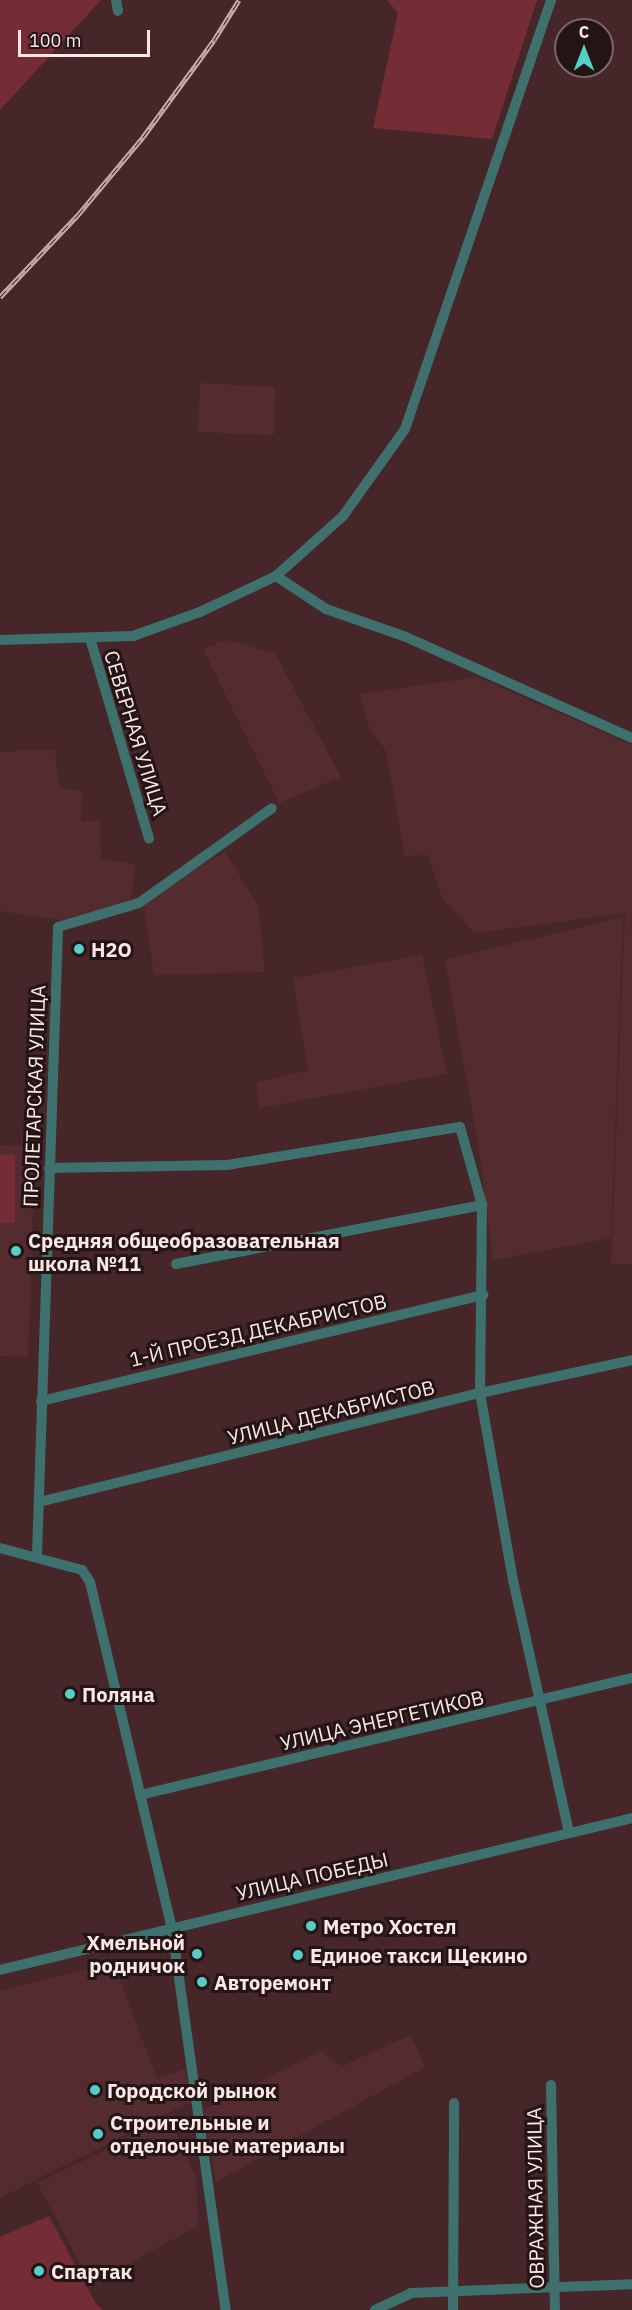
<!DOCTYPE html>
<meta charset="utf-8">
<style>
body{margin:0}
#map{position:relative;width:632px;height:2310px;overflow:hidden;background:#462628;font-family:"IBM Plex Sans",sans-serif}
div>[style]{position:absolute}
[style*='--x']{left:calc(var(--x)*1px);top:calc(var(--y)*1px);width:calc(var(--w)*1px);rotate:calc(var(--a)*1deg)}
.built>*{inset:0;background:#542c2f}
.green>*{inset:0;background:#742d35}
.minor>*{height:10px;margin:-5px;padding:0 5px;transform-origin:5px;border-radius:5px;background:#3e716d}
.rail>*{height:5px;margin-top:-2.5px;transform-origin:0;background:repeating-linear-gradient(90deg,#231415 0 9px,#c7aeae 0 18px);box-sizing:border-box;border-block:2px solid #c7aeae}
.dots>*{width:16px;height:16px;translate:-50% -50%;box-sizing:border-box;border:3px solid #231415;border-radius:50%}
span{translate:-50% -50%;white-space:nowrap;text-align:center;line-height:1.15;-webkit-text-stroke:6px #231415;paint-order:stroke}
.street-label{font-size:20px;color:#fce6e6}
.poi-label{font-size:20px;color:#fce6e6;font-weight:700}
.left{translate:0 -50%;text-align:left}
.right{translate:-100% -50%;text-align:right}
.north{position:absolute;left:554px;top:18px;width:60px;height:60px;box-sizing:border-box;background:#231415;border:2px solid #7a6869;border-radius:50%;rotate:0deg;font-size:16px;font-weight:700;line-height:24px;text-align:center;color:#fce6e6}
.north::after{content:'';display:block;margin:auto;width:21px;height:27px;background:#55cec5;clip-path:polygon(50% 0,100% 100%,50% 72%,0 100%)}
.scale{position:absolute;left:18px;top:30px;width:132px;height:27px;box-sizing:border-box;border:3px solid #fce6e6;border-top:0;padding-left:8px;font-size:18px;line-height:21px;white-space:nowrap;color:#fce6e6;-webkit-text-stroke:4px #231415;paint-order:stroke}
</style>
<div id="map">
<div class="built">
<i style="clip-path:polygon(200px 383px,275px 387px,274px 435px,198px 432px)"></i>
<i style="clip-path:polygon(226px 640px,275px 653px,341px 777px,279px 803px,203px 649px)"></i>
<i style="clip-path:polygon(477px 677px,632px 745px,632px 1264px,611px 1264px,625px 913px,475px 933px,442px 898px,428px 855px,405px 856px,386px 751px,368px 725px,360px 694px)"></i>
<i style="clip-path:polygon(55px 749px,59px 787px,82px 792px,81px 821px,100px 821px,101px 859px,136px 865px,130px 902px,60px 920px,0 911px,0 752px)"></i>
<i style="clip-path:polygon(225px 852px,258px 905px,265px 972px,154px 975px,143px 899px)"></i>
<i style="clip-path:polygon(623px 917px,611px 1238px,493px 1260px,478px 1143px,445px 960px)"></i>
<i style="clip-path:polygon(422px 955px,447px 1074px,259px 1108px,257px 1082px,308px 1070px,293px 978px)"></i>
<i style="clip-path:polygon(0 1145px,35px 1146px,28px 1357px,0 1356px)"></i>
<i style="clip-path:polygon(113px 1962px,157px 2079px,185px 2069px,192px 2101px,0 2198px,0 1991px)"></i>
<i style="clip-path:polygon(411px 2035px,425px 2067px,216px 2182px,203px 2110px,321px 2051px,342px 2066px)"></i>
<i style="clip-path:polygon(171px 2119px,196px 2178px,198px 2226px,91px 2284px,37px 2183px)"></i>
</div>
<div class="green">
<i style="clip-path:polygon(0 0,101px 0,0 110px)"></i>
<i style="clip-path:polygon(387px 0,537px 0,492px 139px,373px 128px,398px 13px)"></i>
<i style="clip-path:polygon(0 1155px,15px 1155px,15px 1223px,0 1223px)"></i>
<i style="clip-path:polygon(49px 2216px,96px 2304px,103px 2310px,0 2310px,0 2237px)"></i>
</div>
<div class="minor">
<i style="--x:116;--y:0;--w:11;--a:80"></i>
<i style="--x:276;--y:576;--w:90;--a:-41.8"></i>
<i style="--x:343;--y:516;--w:107;--a:-54.5"></i>
<i style="--x:405;--y:429;--w:453;--a:-71.2"></i>
<i style="--x:90;--y:638;--w:209;--a:73.6"></i>
<i style="--x:0;--y:640;--w:133;--a:-1.7"></i>
<i style="--x:133;--y:636;--w:71;--a:-19.7"></i>
<i style="--x:200;--y:612;--w:84;--a:-25.3"></i>
<i style="--x:276;--y:576;--w:60;--a:33.4"></i>
<i style="--x:326;--y:609;--w:85;--a:19.3"></i>
<i style="--x:406;--y:637;--w:248;--a:24.1"></i>
<i style="--x:49;--y:1168;--w:178;--a:-1"></i>
<i style="--x:227;--y:1165;--w:236;--a:-9.3"></i>
<i style="--x:460;--y:1127;--w:81;--a:74.2"></i>
<i style="--x:482;--y:1205;--w:188;--a:90.6"></i>
<i style="--x:480;--y:1393;--w:190;--a:80"></i>
<i style="--x:513;--y:1580;--w:258;--a:77.5"></i>
<i style="--x:176;--y:1264;--w:312;--a:-10.9"></i>
<i style="--x:41;--y:1401;--w:455;--a:-13.5"></i>
<i style="--x:39;--y:1502;--w:454;--a:-13.9"></i>
<i style="--x:480;--y:1393;--w:156;--a:-12.2"></i>
<i style="--x:0;--y:1548;--w:85;--a:15"></i>
<i style="--x:82;--y:1570;--w:14;--a:56"></i>
<i style="--x:90;--y:1582;--w:356;--a:76.7"></i>
<i style="--x:172;--y:1928;--w:386;--a:82"></i>
<i style="--x:37;--y:1555;--w:628;--a:-88.08"></i>
<i style="--x:58;--y:927;--w:84;--a:-16.5"></i>
<i style="--x:139;--y:903;--w:163;--a:-35.5"></i>
<i style="--x:140;--y:1795;--w:506;--a:-13.38"></i>
<i style="--x:0;--y:1970;--w:650;--a:-13.52"></i>
<i style="--x:551;--y:2085;--w:225;--a:89"></i>
<i style="--x:375;--y:2310;--w:40;--a:-25"></i>
<i style="--x:411;--y:2293;--w:221;--a:-2.3"></i>
<i style="--x:453;--y:2310;--w:207;--a:-89.7"></i>
</div>
<div class="rail">
<i style="--x:0;--y:297;--w:112;--a:-46.5"></i>
<i style="--x:77;--y:216;--w:103;--a:-50.1"></i>
<i style="--x:143;--y:137;--w:120;--a:-53.8"></i>
<i style="--x:214;--y:40;--w:47;--a:-58"></i>
</div>
<div class="dots">
<i style="left:79px;top:949px;background:#55cec5"></i>
<i style="left:16px;top:1251px;background:#55cec5"></i>
<i style="left:70px;top:1694px;background:#55cec5"></i>
<i style="left:311px;top:1926px;background:#55cec5"></i>
<i style="left:197px;top:1954px;background:#55cec5"></i>
<i style="left:298px;top:1955px;background:#55cec5"></i>
<i style="left:202px;top:1982px;background:#55cec5"></i>
<i style="left:95px;top:2090px;background:#55cec5"></i>
<i style="left:98px;top:2134px;background:#55cec5"></i>
<i style="left:39px;top:2271px;background:#55cec5"></i>
</div>
<div class="street-label">
<span style="left:136px;top:733px;rotate:73deg">СЕВЕРНАЯ УЛИЦА</span>
<span style="left:34px;top:1096px;rotate:-88deg">ПРОЛЕТАРСКАЯ УЛИЦА</span>
<span style="left:258px;top:1330px;rotate:-13deg">1-Й ПРОЕЗД ДЕКАБРИСТОВ</span>
<span style="left:331px;top:1412px;rotate:-14deg">УЛИЦА ДЕКАБРИСТОВ</span>
<span style="left:382px;top:1720px;rotate:-13deg">УЛИЦА ЭНЕРГЕТИКОВ</span>
<span style="left:312px;top:1876px;rotate:-13deg">УЛИЦА ПОБЕДЫ</span>
<span style="left:535px;top:2198px;rotate:-91deg">ОВРАЖНАЯ УЛИЦА</span>
</div>
<div class="poi-label">
<span class="left" style="left:91px;top:949px">Н2О</span>
<span class="left" style="left:28px;top:1252px">Средняя общеобразовательная<br>школа №11</span>
<span class="left" style="left:82px;top:1694px">Поляна</span>
<span class="left" style="left:323px;top:1926px">Метро Хостел</span>
<span class="right" style="left:185px;top:1954px">Хмельной<br>родничок</span>
<span class="left" style="left:310px;top:1955px">Единое такси Щекино</span>
<span class="left" style="left:214px;top:1982px">Авторемонт</span>
<span class="left" style="left:107px;top:2090px">Городской рынок</span>
<span class="left" style="left:110px;top:2134px">Строительные и<br>отделочные материалы</span>
<span class="left" style="left:51px;top:2271px">Спартак</span>
</div>
<div class="north">С</div>
<div class="scale">100 m</div>
</div>
